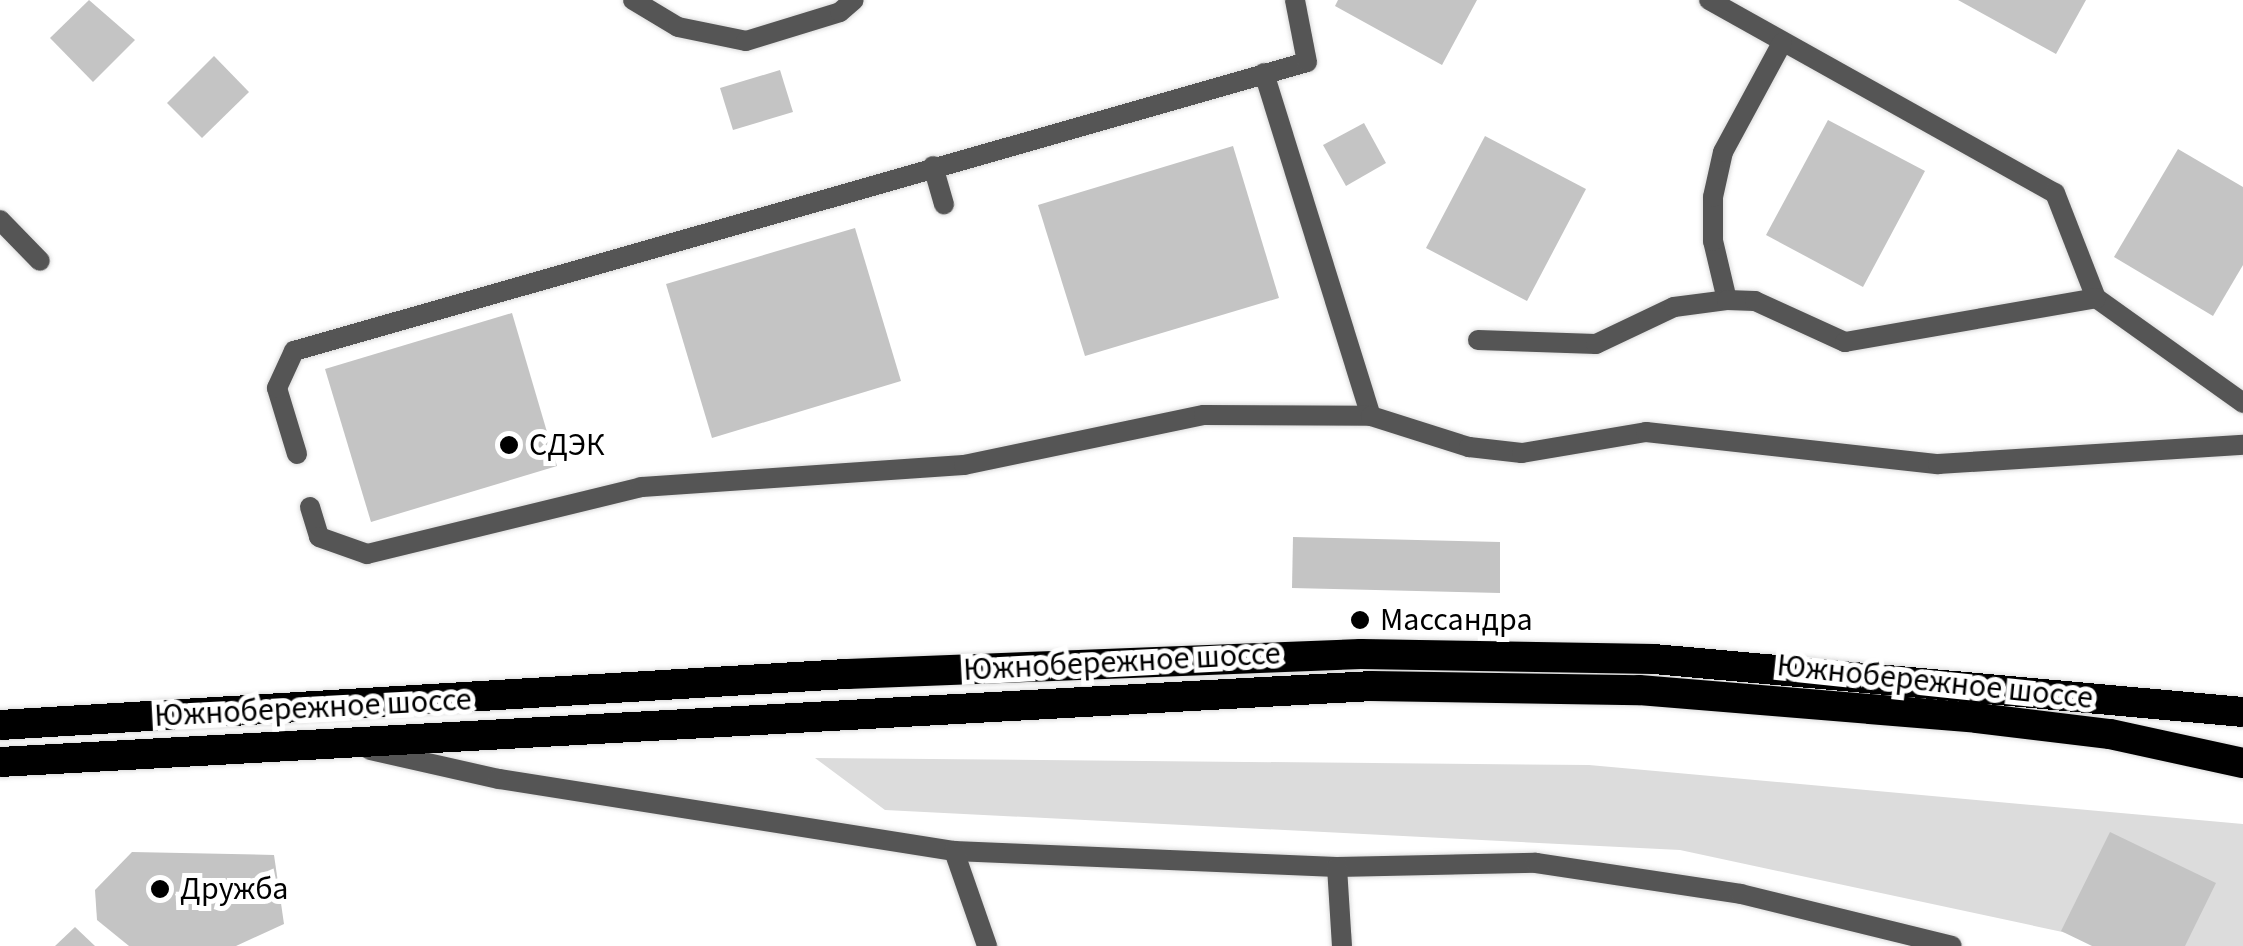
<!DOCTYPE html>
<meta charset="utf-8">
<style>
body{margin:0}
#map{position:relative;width:2243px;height:946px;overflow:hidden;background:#fff;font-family:"Source Sans 3",sans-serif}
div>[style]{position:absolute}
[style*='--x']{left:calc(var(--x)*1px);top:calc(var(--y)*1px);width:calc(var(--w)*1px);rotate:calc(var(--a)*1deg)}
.green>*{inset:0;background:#dcdcdc}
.building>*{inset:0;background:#c4c4c4}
.roads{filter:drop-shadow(0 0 2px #dbdbdb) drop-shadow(0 0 2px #dbdbdb)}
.lane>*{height:20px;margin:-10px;padding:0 10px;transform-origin:10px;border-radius:10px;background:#555}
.highway>*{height:30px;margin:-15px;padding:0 15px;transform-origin:15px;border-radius:15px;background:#000}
.dots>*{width:28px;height:28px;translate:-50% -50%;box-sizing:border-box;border:5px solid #fff;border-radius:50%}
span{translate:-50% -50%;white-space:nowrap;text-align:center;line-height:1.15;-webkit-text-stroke:10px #fff;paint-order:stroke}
.poi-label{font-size:32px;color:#000}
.left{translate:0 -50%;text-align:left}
.street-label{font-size:32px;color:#000}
</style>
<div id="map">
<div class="green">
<i style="clip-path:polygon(815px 758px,1589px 765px,2243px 824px,2243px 946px,2128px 946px,1680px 850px,885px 810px)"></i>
</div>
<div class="building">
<i style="clip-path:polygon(89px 0,135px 40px,93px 82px,50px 38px)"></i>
<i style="clip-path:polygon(1338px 0,1477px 0,1442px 65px,1335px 6px)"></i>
<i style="clip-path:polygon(1958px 0,2086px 0,2056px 54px)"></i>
<i style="clip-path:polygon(214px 56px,249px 92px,202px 138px,167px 103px)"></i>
<i style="clip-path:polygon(780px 70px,793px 112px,733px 130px,720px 88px)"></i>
<i style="clip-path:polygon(1828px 120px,1925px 171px,1863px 287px,1766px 235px)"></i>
<i style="clip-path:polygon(1364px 123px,1386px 163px,1346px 186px,1323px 145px)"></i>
<i style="clip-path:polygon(1485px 136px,1586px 189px,1527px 301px,1426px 248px)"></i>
<i style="clip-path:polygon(1233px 146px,1279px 298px,1085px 356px,1038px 205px)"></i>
<i style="clip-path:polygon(2178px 149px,2243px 187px,2243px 265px,2213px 316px,2114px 257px)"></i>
<i style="clip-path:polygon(855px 228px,901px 381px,712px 438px,666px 284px)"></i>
<i style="clip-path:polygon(512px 313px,557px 466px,371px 522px,325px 369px)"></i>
<i style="clip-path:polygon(1293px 537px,1500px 542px,1500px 593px,1292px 588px)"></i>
<i style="clip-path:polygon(2110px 832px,2216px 883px,2185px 946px,2092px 946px,2061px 931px)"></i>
<i style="clip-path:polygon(132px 852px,274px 855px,284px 924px,236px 946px,129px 946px,97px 920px,95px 890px)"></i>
<i style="clip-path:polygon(75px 927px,95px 946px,55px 946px)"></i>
</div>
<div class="roads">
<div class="lane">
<i style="--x:633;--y:0;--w:52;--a:31"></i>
<i style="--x:678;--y:27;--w:69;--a:11.6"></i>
<i style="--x:746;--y:41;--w:98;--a:-17.1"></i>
<i style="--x:840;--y:12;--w:18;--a:-41"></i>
<i style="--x:1709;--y:0;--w:396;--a:29.2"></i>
<i style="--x:2055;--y:193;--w:113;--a:68.7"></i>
<i style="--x:2096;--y:298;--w:181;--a:35.5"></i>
<i style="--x:1264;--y:73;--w:359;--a:72.7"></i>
<i style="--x:933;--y:166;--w:40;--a:74"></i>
<i style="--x:0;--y:220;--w:57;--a:45.7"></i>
<i style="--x:1727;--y:300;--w:61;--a:-103.3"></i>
<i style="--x:1713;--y:241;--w:44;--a:-90"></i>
<i style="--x:1713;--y:197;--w:46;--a:-77.5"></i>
<i style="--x:1723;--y:152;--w:124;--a:-61.6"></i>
<i style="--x:1478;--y:340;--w:118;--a:1.9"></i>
<i style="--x:1596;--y:344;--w:86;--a:-25.4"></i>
<i style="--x:1674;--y:307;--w:53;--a:-7.5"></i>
<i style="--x:1727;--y:300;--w:28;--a:2"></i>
<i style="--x:1755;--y:301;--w:99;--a:24.5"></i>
<i style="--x:1845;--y:342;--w:255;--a:-9.9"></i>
<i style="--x:297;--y:454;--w:69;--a:-106.9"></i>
<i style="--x:277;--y:388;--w:41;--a:-65.3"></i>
<i style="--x:294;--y:351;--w:1053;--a:-15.92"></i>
<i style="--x:1307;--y:62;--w:63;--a:-101"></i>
<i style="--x:310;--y:507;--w:31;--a:73"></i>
<i style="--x:319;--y:537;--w:51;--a:19.5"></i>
<i style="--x:367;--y:554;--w:282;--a:-13.7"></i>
<i style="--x:641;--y:487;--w:324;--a:-3.9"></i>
<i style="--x:964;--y:465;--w:245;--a:-11.8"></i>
<i style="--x:1204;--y:415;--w:167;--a:0.3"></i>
<i style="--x:1371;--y:416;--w:103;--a:17.6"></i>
<i style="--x:1469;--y:447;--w:53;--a:6.5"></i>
<i style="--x:1522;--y:453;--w:126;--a:-9.6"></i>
<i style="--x:1646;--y:432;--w:294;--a:6.3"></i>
<i style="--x:1938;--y:464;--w:306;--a:-3.6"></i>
<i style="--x:370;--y:750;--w:132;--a:12.7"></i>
<i style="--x:499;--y:779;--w:461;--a:9"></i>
<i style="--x:954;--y:851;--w:383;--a:2.4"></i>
<i style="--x:1337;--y:867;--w:199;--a:-1.2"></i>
<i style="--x:1536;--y:863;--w:207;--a:8.6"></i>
<i style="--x:1741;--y:894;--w:217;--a:13.8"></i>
<i style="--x:954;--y:851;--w:101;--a:70.8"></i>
<i style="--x:1337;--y:867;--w:79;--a:86.4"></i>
</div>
<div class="highway">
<i style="--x:0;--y:725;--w:849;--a:-3.45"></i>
<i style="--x:847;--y:674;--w:514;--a:-2.23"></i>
<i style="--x:1361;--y:654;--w:293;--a:1"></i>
<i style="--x:1654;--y:659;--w:591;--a:5.14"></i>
<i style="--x:0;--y:762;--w:1373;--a:-3.17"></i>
<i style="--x:1371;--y:686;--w:268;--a:0.9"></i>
<i style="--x:1639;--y:690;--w:339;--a:4.7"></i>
<i style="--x:1977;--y:718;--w:134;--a:6.9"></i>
<i style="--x:2110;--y:734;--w:136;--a:12.3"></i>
</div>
</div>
<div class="dots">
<i style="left:509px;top:445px;background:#000"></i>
<i style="left:1360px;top:620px;background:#000"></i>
<i style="left:160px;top:889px;background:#000"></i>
</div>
<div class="poi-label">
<span class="left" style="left:529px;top:445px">СДЭК</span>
<span class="left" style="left:1380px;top:620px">Массандра</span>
<span class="left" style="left:180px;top:889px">Дружба</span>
</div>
<div class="street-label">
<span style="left:1122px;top:662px;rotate:-3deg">Южнобережное шоссе</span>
<span style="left:1935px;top:682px;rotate:6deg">Южнобережное шоссе</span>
<span style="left:313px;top:708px;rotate:-3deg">Южнобережное шоссе</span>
</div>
</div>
